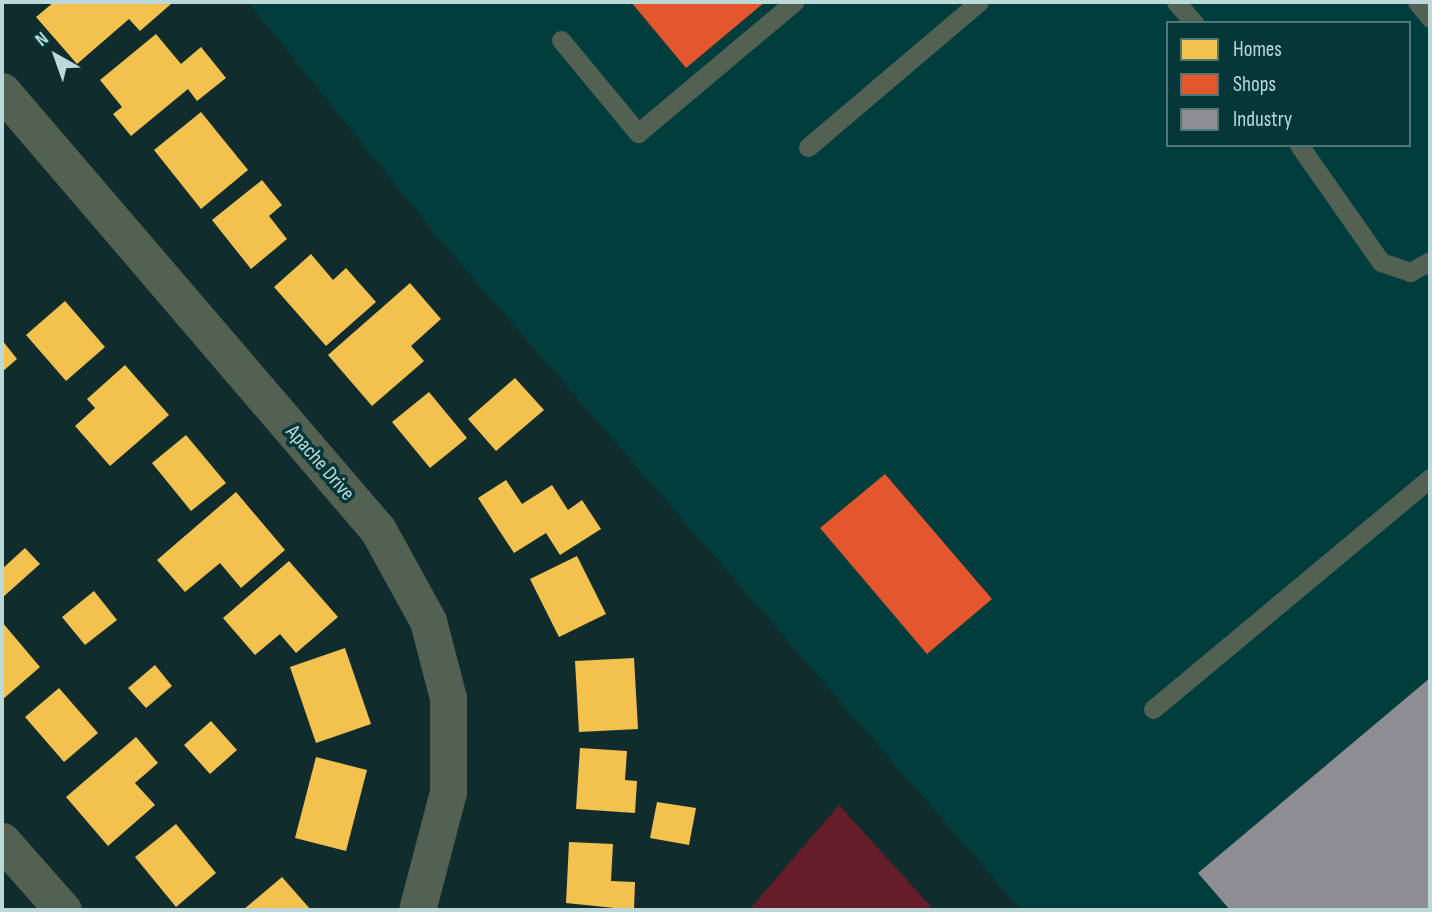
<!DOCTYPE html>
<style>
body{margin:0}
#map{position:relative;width:1432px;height:912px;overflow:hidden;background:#112c2c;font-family:"Sofia Sans Condensed",sans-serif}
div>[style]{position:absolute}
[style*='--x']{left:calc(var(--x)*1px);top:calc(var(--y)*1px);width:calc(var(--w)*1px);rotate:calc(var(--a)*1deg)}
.built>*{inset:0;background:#023d3e}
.green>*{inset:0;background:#641d29}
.homes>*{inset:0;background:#f2c14e}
.shops>*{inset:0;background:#e4572e}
.industry>*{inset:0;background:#8d8d92}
.lane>*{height:19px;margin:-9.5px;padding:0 9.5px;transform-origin:9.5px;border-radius:9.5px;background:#526152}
.street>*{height:37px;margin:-18.5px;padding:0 18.5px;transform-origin:18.5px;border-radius:18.5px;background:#526152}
span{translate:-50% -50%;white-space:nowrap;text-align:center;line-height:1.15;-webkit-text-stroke:7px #053738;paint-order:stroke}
.street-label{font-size:21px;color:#bcd9d9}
.frame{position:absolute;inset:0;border:4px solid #bcd9d9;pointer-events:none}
.legend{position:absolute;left:1166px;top:21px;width:245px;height:126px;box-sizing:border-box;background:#053738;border:2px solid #4e7878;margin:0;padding:9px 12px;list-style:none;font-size:21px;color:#bcd9d9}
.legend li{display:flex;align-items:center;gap:14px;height:35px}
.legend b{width:35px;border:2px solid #4e7878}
.north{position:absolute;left:21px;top:21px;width:70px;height:70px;-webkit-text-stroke:5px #053738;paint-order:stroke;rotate:320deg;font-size:19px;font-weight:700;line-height:28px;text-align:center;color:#bcd9d9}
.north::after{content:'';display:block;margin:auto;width:24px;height:32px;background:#bcd9d9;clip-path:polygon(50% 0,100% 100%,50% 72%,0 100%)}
</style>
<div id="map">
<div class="built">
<i style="clip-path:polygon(evenodd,248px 2px,1430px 2px,1430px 910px,1021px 910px,440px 240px,248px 2px,1168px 23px,1409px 23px,1409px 145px,1168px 145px,1168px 23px)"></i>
</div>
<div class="green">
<i style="clip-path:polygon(839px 805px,934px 910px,749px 910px)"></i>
</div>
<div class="homes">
<i style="clip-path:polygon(54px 2px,169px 2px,171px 4px,140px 31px,129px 19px,77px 64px,36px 17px)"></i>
<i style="clip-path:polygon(156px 34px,181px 64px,201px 47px,226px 78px,197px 101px,188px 89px,131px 136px,113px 114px,122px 107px,100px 80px)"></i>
<i style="clip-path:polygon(201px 112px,248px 170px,201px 209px,154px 150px)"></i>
<i style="clip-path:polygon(262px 180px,282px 205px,269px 216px,287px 239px,251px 269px,212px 220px)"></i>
<i style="clip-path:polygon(311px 254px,333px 280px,346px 268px,376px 302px,326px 346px,274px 287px)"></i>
<i style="clip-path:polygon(410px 283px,441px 319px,411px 346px,424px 361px,372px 406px,328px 355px)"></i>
<i style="clip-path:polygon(65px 301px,105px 347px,66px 381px,26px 335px)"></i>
<i style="clip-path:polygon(2px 340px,17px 359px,2px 372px)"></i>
<i style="clip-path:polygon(125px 365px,169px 415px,110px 466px,75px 426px,95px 408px,87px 399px)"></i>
<i style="clip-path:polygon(515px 378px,544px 410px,496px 451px,468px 419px)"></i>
<i style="clip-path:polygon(429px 392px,467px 438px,430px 468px,392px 422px)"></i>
<i style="clip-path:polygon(186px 435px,226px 483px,191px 511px,152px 463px)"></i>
<i style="clip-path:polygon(506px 480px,522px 504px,552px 485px,568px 510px,582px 500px,601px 529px,560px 555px,546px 533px,514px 553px,478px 498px)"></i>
<i style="clip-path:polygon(236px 492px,285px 550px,241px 588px,220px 563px,185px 592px,157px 560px)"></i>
<i style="clip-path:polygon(25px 548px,40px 564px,2px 598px,2px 569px)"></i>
<i style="clip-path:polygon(577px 556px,606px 614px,559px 637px,530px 579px)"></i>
<i style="clip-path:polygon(289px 561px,338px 617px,296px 653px,280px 634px,255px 655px,223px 618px)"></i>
<i style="clip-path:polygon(94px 591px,117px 620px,85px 645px,62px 617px)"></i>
<i style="clip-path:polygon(2px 622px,40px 667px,2px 700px)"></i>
<i style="clip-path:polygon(345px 648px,371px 724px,316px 743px,290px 667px)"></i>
<i style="clip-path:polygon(634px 658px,638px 729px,579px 732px,575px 661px)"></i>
<i style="clip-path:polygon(155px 665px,172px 686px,146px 708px,128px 688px)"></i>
<i style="clip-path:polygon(59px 688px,98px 733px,64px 762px,25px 717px)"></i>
<i style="clip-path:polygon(211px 721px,237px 750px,210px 774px,184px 745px)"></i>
<i style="clip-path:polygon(136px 737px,158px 763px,135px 783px,155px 805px,108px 846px,66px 797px)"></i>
<i style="clip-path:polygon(580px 748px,627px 751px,625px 780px,637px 781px,635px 813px,576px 809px)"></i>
<i style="clip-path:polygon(316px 757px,367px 770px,346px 851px,295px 838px)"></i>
<i style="clip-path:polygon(657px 802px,696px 808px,689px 845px,650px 838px)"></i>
<i style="clip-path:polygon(176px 824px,216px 873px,176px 907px,135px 857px)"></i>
<i style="clip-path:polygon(569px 842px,613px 844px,611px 881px,635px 882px,634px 910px,566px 903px)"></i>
<i style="clip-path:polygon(282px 877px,311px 910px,243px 910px)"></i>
</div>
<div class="shops">
<i style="clip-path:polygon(631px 2px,765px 2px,686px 68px)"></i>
<i style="clip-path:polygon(885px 474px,992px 599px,927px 654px,820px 528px)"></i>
</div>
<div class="industry">
<i style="clip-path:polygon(1430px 678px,1430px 910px,1230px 910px,1198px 873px)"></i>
</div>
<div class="lane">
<i style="--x:1176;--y:2;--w:28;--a:49"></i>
<i style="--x:1417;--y:2;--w:21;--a:51"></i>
<i style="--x:561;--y:40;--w:121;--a:50.4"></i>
<i style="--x:638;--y:133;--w:204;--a:-40"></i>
<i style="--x:1299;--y:145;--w:143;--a:55"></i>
<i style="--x:1381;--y:262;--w:31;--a:19"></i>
<i style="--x:1410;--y:272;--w:23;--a:-29"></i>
<i style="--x:808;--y:147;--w:224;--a:-40.3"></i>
<i style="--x:1153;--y:709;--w:361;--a:-39.8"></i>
</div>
<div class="street">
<i style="--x:2;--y:91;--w:578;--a:49.42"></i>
<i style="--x:378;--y:530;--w:104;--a:61.2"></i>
<i style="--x:428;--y:621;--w:80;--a:75.4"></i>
<i style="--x:448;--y:698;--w:94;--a:90"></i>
<i style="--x:448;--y:792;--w:122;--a:104.7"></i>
<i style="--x:2;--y:841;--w:92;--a:48.5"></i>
</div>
<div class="street-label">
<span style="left:320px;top:463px;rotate:49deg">Apache Drive</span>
</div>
<div class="frame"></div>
<ul class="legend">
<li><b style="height:19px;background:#f2c14e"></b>Homes</li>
<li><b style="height:19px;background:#e4572e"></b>Shops</li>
<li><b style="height:19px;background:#8d8d92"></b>Industry</li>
</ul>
<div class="north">N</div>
</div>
